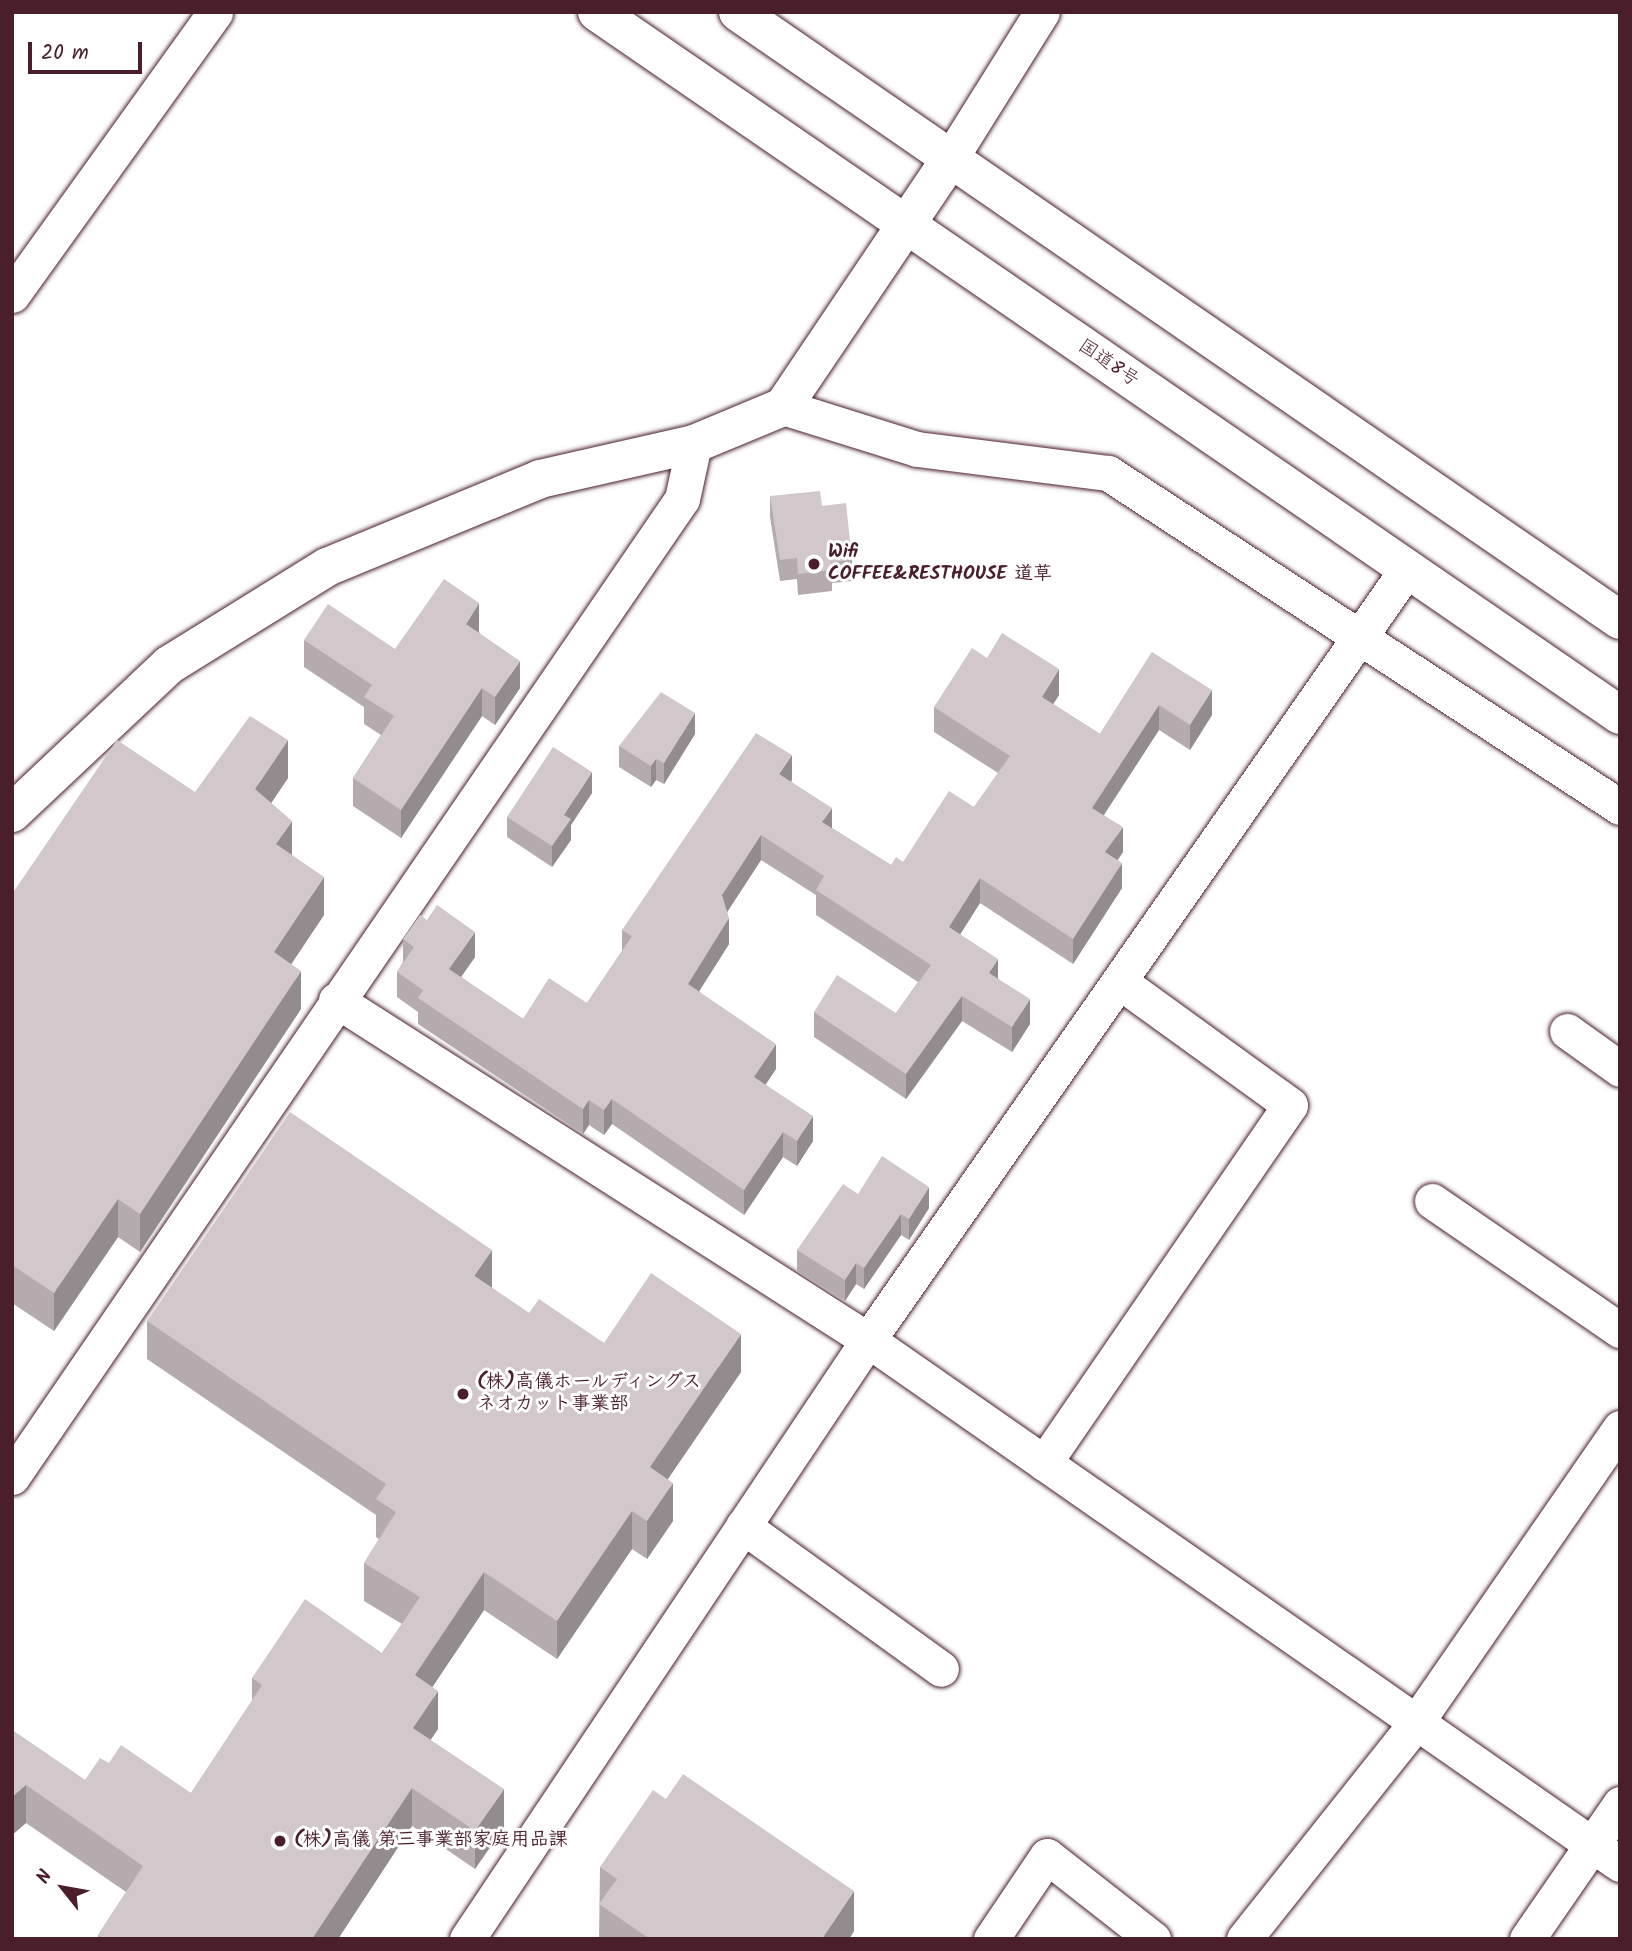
<!DOCTYPE html>
<meta charset="utf-8">
<style>
body{margin:0}
#map{position:relative;width:1632px;height:1951px;overflow:hidden;background:#fff;font-family:Kalam,"Klee One",sans-serif}
div>[style]{position:absolute}
[style*='--x']{left:calc(var(--x)*1px);top:calc(var(--y)*1px);width:calc(var(--w)*1px);rotate:calc(var(--a)*1deg)}
.roads{filter:drop-shadow(0 0 2px #4a1f2b) drop-shadow(0 0 2px #4a1f2b)}
.minor>*{height:35px;margin:-17.5px;padding:0 17.5px;transform-origin:17.5px;border-radius:17.5px;background:#fff}
.tertiary>*{height:38px;margin:-19px;padding:0 19px;transform-origin:19px;border-radius:19px;background:#fff}
.trunk>*{height:38px;margin:-19px;padding:0 19px;transform-origin:19px;border-radius:19px;background:#fff}
.wall>*{inset:0;background:#b5abaf}
.shaded-wall>*{inset:0;background:#938b8e}
.building>*{inset:0;background:#d2c7cb}
.dots>*{width:19px;height:19px;translate:-50% -50%;box-sizing:border-box;border:4px solid #fff;border-radius:50%}
span{translate:-50% -50%;white-space:nowrap;text-align:center;line-height:1.15;-webkit-text-stroke:6px #fff;paint-order:stroke}
.street-label{font-size:19px;color:#4a1f2b}
.poi-label{font-size:19px;color:#4a1f2b;font-weight:700}
.left{translate:0 -50%;text-align:left}
.frame{position:absolute;inset:0;border:14px solid #4a1f2b;pointer-events:none}
.north{position:absolute;left:28px;top:1853px;width:70px;height:70px;-webkit-text-stroke:5px #fff;paint-order:stroke;rotate:301deg;font-size:19px;font-weight:700;line-height:28px;text-align:center;color:#4a1f2b}
.north::after{content:'';display:block;margin:auto;width:24px;height:32px;background:#4a1f2b;clip-path:polygon(50% 0,100% 100%,50% 72%,0 100%)}
.scale{position:absolute;left:28px;top:42px;width:114px;height:32px;box-sizing:border-box;border:4px solid #4a1f2b;border-top:0;padding-left:9px;font-size:21px;line-height:24px;white-space:nowrap;color:#4a1f2b;-webkit-text-stroke:5px #fff;paint-order:stroke}
</style>
<div id="map">
<div class="roads">
<div class="minor">
<i style="--x:950;--y:159;--w:173;--a:-58"></i>
<i style="--x:12;--y:295;--w:348;--a:-54.3"></i>
<i style="--x:783;--y:407;--w:140;--a:17.4"></i>
<i style="--x:917;--y:449;--w:193;--a:7.2"></i>
<i style="--x:1108;--y:473;--w:611;--a:33.12"></i>
<i style="--x:336;--y:1000;--w:631;--a:32.58"></i>
<i style="--x:868;--y:1340;--w:917;--a:34.87"></i>
<i style="--x:1567;--y:1031;--w:65;--a:35.6"></i>
<i style="--x:1432;--y:1201;--w:228;--a:34.5"></i>
<i style="--x:1044;--y:1463;--w:434;--a:-55.5"></i>
<i style="--x:1290;--y:1105;--w:211;--a:-144.1"></i>
<i style="--x:12;--y:1477;--w:1185;--a:-55.59"></i>
<i style="--x:682;--y:499;--w:56;--a:-77.7"></i>
<i style="--x:743;--y:1526;--w:244;--a:35.8"></i>
<i style="--x:467;--y:1939;--w:721;--a:-56.2"></i>
<i style="--x:868;--y:1340;--w:941;--a:-55.04"></i>
<i style="--x:991;--y:1939;--w:100;--a:-56"></i>
<i style="--x:1047;--y:1856;--w:135;--a:38.1"></i>
<i style="--x:1244;--y:1939;--w:275;--a:-51.5"></i>
<i style="--x:1415;--y:1724;--w:360;--a:-55.3"></i>
<i style="--x:1527;--y:1939;--w:164;--a:-55.4"></i>
</div>
<div class="tertiary">
<i style="--x:12;--y:813;--w:216;--a:-43.3"></i>
<i style="--x:169;--y:665;--w:186;--a:-31.8"></i>
<i style="--x:327;--y:567;--w:230;--a:-22.4"></i>
<i style="--x:540;--y:479;--w:158;--a:-12.8"></i>
<i style="--x:694;--y:444;--w:96;--a:-22.6"></i>
<i style="--x:783;--y:407;--w:299;--a:-56"></i>
</div>
<div class="trunk">
<i style="--x:597;--y:12;--w:1241;--a:34.5"></i>
<i style="--x:738;--y:12;--w:1071;--a:34.58"></i>
</div>
</div>
<div class="wall">
<i style="clip-path:polygon(770px 496px,822px 506px,852px 560px,852px 581px,832px 583px,832px 591px,798px 595px,797px 579px,780px 581px,770px 517px)"></i>
<i style="clip-path:polygon(479px 631px,479px 632px,520px 688px,495px 725px,482px 716px,401px 838px,353px 806px,353px 778px,381px 735px,364px 724px,364px 707px,304px 667px,304px 640px,395px 649px)"></i>
<i style="clip-path:polygon(1152px 652px,1212px 715px,1190px 750px,1159px 730px,1104px 815px,1123px 852px,1118px 860px,1122px 888px,1073px 964px,980px 903px,960px 934px,998px 978px,1030px 1024px,1012px 1052px,962px 1021px,906px 1099px,814px 1037px,814px 1012px,896px 1013px,918px 982px,816px 915px,816px 895px,761px 860px,727px 912px,729px 944px,699px 991px,776px 1069px,765px 1085px,813px 1141px,797px 1166px,783px 1157px,744px 1215px,612px 1124px,604px 1135px,589px 1125px,583px 1134px,418px 1024px,418px 1012px,397px 997px,397px 972px,403px 962px,403px 939px,475px 957px,461px 977px,523px 1019px,587px 1003px,622px 951px,622px 930px,792px 780px,791px 781px,832px 828px,891px 865px,903px 862px,974px 807px,998px 773px,934px 732px,934px 707px,987px 658px,1059px 695px,1053px 704px,1100px 734px)"></i>
<i style="clip-path:polygon(695px 734px,664px 784px,656px 780px,651px 787px,619px 767px,619px 746px)"></i>
<i style="clip-path:polygon(288px 778px,271px 803px,292px 855px,324px 915px,291px 964px,301px 1009px,140px 1252px,118px 1237px,54px 1331px,12px 1303px,12px 894px,195px 792px)"></i>
<i style="clip-path:polygon(592px 793px,571px 825px,571px 840px,552px 867px,507px 837px,507px 817px)"></i>
<i style="clip-path:polygon(858px 1194px,929px 1208px,909px 1240px,901px 1235px,864px 1289px,856px 1284px,845px 1301px,797px 1271px,797px 1250px)"></i>
<i style="clip-path:polygon(492px 1288px,529px 1313px,604px 1343px,741px 1372px,668px 1479px,673px 1521px,647px 1559px,632px 1549px,557px 1659px,484px 1610px,432px 1687px,438px 1729px,430px 1740px,504px 1827px,475px 1869px,412px 1826px,338px 1939px,98px 1939px,98px 1935px,126px 1892px,26px 1823px,12px 1835px,12px 1730px,85px 1780px,109px 1763px,191px 1793px,252px 1701px,252px 1678px,382px 1653px,402px 1624px,364px 1601px,364px 1563px,379px 1539px,376px 1537px,376px 1515px,147px 1359px,147px 1321px)"></i>
<i style="clip-path:polygon(600px 1867px,854px 1931px,849px 1939px,599px 1939px)"></i>
</div>
<div class="shaded-wall">
<i style="clip-path:polygon(479px 603px,479px 631px,466px 651px,466px 624px)"></i>
<i style="clip-path:polygon(520px 661px,520px 688px,495px 725px,495px 697px)"></i>
<i style="clip-path:polygon(1059px 669px,1059px 695px,1042px 722px,1042px 697px)"></i>
<i style="clip-path:polygon(482px 688px,482px 716px,401px 838px,401px 810px)"></i>
<i style="clip-path:polygon(1212px 690px,1212px 715px,1190px 750px,1190px 725px)"></i>
<i style="clip-path:polygon(1159px 705px,1159px 730px,1092px 833px,1092px 808px)"></i>
<i style="clip-path:polygon(695px 713px,695px 734px,664px 784px,664px 763px)"></i>
<i style="clip-path:polygon(288px 740px,288px 778px,255px 827px,255px 789px)"></i>
<i style="clip-path:polygon(792px 755px,792px 780px,779px 799px,779px 774px)"></i>
<i style="clip-path:polygon(656px 759px,656px 780px,651px 787px,651px 766px)"></i>
<i style="clip-path:polygon(592px 772px,592px 793px,571px 825px,571px 840px,552px 867px,552px 846px,564px 815px)"></i>
<i style="clip-path:polygon(832px 808px,832px 833px,822px 822px)"></i>
<i style="clip-path:polygon(292px 821px,292px 859px,276px 844px)"></i>
<i style="clip-path:polygon(1123px 827px,1123px 852px,1105px 877px,1105px 852px)"></i>
<i style="clip-path:polygon(761px 835px,761px 860px,722px 920px,722px 895px)"></i>
<i style="clip-path:polygon(1122px 863px,1122px 888px,1073px 964px,1073px 939px)"></i>
<i style="clip-path:polygon(324px 877px,324px 915px,274px 990px,274px 952px)"></i>
<i style="clip-path:polygon(980px 878px,980px 903px,949px 952px,949px 927px)"></i>
<i style="clip-path:polygon(729px 918px,729px 944px,688px 1009px,688px 984px)"></i>
<i style="clip-path:polygon(475px 932px,475px 957px,449px 994px,449px 969px)"></i>
<i style="clip-path:polygon(998px 959px,998px 984px,989px 973px)"></i>
<i style="clip-path:polygon(301px 971px,301px 1009px,140px 1252px,140px 1214px)"></i>
<i style="clip-path:polygon(962px 996px,962px 1021px,906px 1099px,906px 1074px)"></i>
<i style="clip-path:polygon(1030px 999px,1030px 1024px,1012px 1052px,1012px 1027px)"></i>
<i style="clip-path:polygon(776px 1044px,776px 1069px,754px 1102px,754px 1077px)"></i>
<i style="clip-path:polygon(612px 1099px,612px 1124px,604px 1135px,604px 1110px)"></i>
<i style="clip-path:polygon(589px 1100px,589px 1125px,583px 1134px,583px 1109px)"></i>
<i style="clip-path:polygon(813px 1116px,813px 1141px,797px 1166px,797px 1141px)"></i>
<i style="clip-path:polygon(783px 1132px,783px 1157px,744px 1215px,744px 1190px)"></i>
<i style="clip-path:polygon(929px 1187px,929px 1208px,909px 1240px,909px 1219px)"></i>
<i style="clip-path:polygon(118px 1199px,118px 1237px,54px 1331px,54px 1293px)"></i>
<i style="clip-path:polygon(901px 1214px,901px 1235px,864px 1289px,864px 1268px)"></i>
<i style="clip-path:polygon(492px 1250px,492px 1288px,474px 1276px)"></i>
<i style="clip-path:polygon(856px 1263px,856px 1284px,845px 1301px,845px 1280px)"></i>
<i style="clip-path:polygon(741px 1334px,741px 1372px,650px 1505px,650px 1467px)"></i>
<i style="clip-path:polygon(673px 1483px,673px 1521px,647px 1559px,647px 1521px)"></i>
<i style="clip-path:polygon(632px 1511px,632px 1549px,557px 1659px,557px 1621px)"></i>
<i style="clip-path:polygon(484px 1572px,484px 1610px,415px 1713px,415px 1675px)"></i>
<i style="clip-path:polygon(438px 1691px,438px 1729px,413px 1766px,413px 1728px)"></i>
<i style="clip-path:polygon(26px 1785px,26px 1823px,12px 1835px,12px 1797px)"></i>
<i style="clip-path:polygon(412px 1788px,412px 1826px,338px 1939px,312px 1939px)"></i>
<i style="clip-path:polygon(504px 1789px,504px 1827px,475px 1869px,475px 1831px)"></i>
<i style="clip-path:polygon(854px 1891px,854px 1931px,849px 1939px,822px 1939px)"></i>
</div>
<div class="building">
<i style="clip-path:polygon(820px 491px,822px 506px,846px 503px,852px 560px,831px 562px,832px 570px,798px 574px,797px 558px,780px 560px,770px 496px)"></i>
<i style="clip-path:polygon(444px 579px,479px 603px,466px 624px,520px 661px,495px 697px,482px 688px,401px 810px,353px 778px,394px 716px,364px 697px,372px 685px,304px 640px,328px 604px,395px 649px)"></i>
<i style="clip-path:polygon(1002px 633px,1059px 669px,1042px 697px,1100px 734px,1152px 652px,1212px 690px,1190px 725px,1159px 705px,1092px 808px,1123px 827px,1105px 852px,1122px 863px,1073px 939px,980px 878px,949px 927px,998px 959px,989px 973px,1030px 999px,1012px 1027px,962px 996px,906px 1074px,814px 1012px,837px 975px,896px 1013px,931px 965px,816px 890px,824px 876px,761px 835px,722px 895px,729px 918px,688px 984px,776px 1044px,754px 1077px,813px 1116px,797px 1141px,783px 1132px,744px 1190px,612px 1099px,604px 1110px,589px 1100px,583px 1109px,418px 998px,423px 990px,397px 972px,414px 947px,403px 939px,420px 915px,427px 920px,437px 905px,475px 932px,449px 969px,523px 1019px,549px 978px,587px 1003px,632px 936px,622px 930px,756px 733px,792px 755px,779px 774px,832px 808px,822px 822px,891px 865px,896px 857px,903px 862px,949px 791px,974px 807px,1010px 756px,934px 707px,972px 648px,987px 658px)"></i>
<i style="clip-path:polygon(661px 692px,695px 713px,664px 763px,656px 759px,651px 766px,619px 746px)"></i>
<i style="clip-path:polygon(250px 716px,288px 740px,255px 789px,292px 821px,276px 844px,324px 877px,274px 952px,301px 971px,140px 1214px,118px 1199px,54px 1293px,12px 1265px,12px 894px,117px 740px,195px 792px)"></i>
<i style="clip-path:polygon(553px 747px,592px 772px,564px 815px,571px 819px,552px 846px,507px 817px)"></i>
<i style="clip-path:polygon(290px 1112px,492px 1250px,474px 1276px,529px 1313px,539px 1299px,604px 1343px,651px 1273px,741px 1334px,650px 1467px,673px 1483px,647px 1521px,632px 1511px,557px 1621px,484px 1572px,415px 1675px,438px 1691px,413px 1728px,504px 1789px,475px 1831px,412px 1788px,312px 1939px,104px 1939px,98px 1935px,143px 1866px,26px 1785px,12px 1797px,12px 1730px,85px 1780px,100px 1758px,109px 1763px,121px 1745px,191px 1793px,262px 1685px,252px 1678px,305px 1599px,382px 1653px,420px 1597px,364px 1563px,396px 1512px,376px 1499px,386px 1484px,147px 1321px)"></i>
<i style="clip-path:polygon(882px 1156px,929px 1187px,909px 1219px,901px 1214px,864px 1268px,856px 1263px,845px 1280px,797px 1250px,843px 1184px,858px 1194px)"></i>
<i style="clip-path:polygon(683px 1774px,854px 1891px,822px 1939px,650px 1939px,599px 1904px,617px 1879px,600px 1867px,653px 1790px,666px 1799px)"></i>
</div>
<div class="dots">
<i style="left:814px;top:564px;background:#4a1f2b"></i>
<i style="left:463px;top:1394px;background:#4a1f2b"></i>
<i style="left:280px;top:1841px;background:#4a1f2b"></i>
</div>
<div class="street-label">
<span style="left:1108px;top:364px;rotate:34deg">国道8号</span>
</div>
<div class="poi-label">
<span class="left" style="left:828px;top:564px">Wifi<br>COFFEE&amp;RESTHOUSE 道草</span>
<span class="left" style="left:477px;top:1394px">(株)高儀ホールディングス<br>ネオカット事業部</span>
<span class="left" style="left:294px;top:1841px">(株)高儀 第三事業部家庭用品課</span>
</div>
<div class="frame"></div>
<div class="north">N</div>
<div class="scale">20 m</div>
</div>
